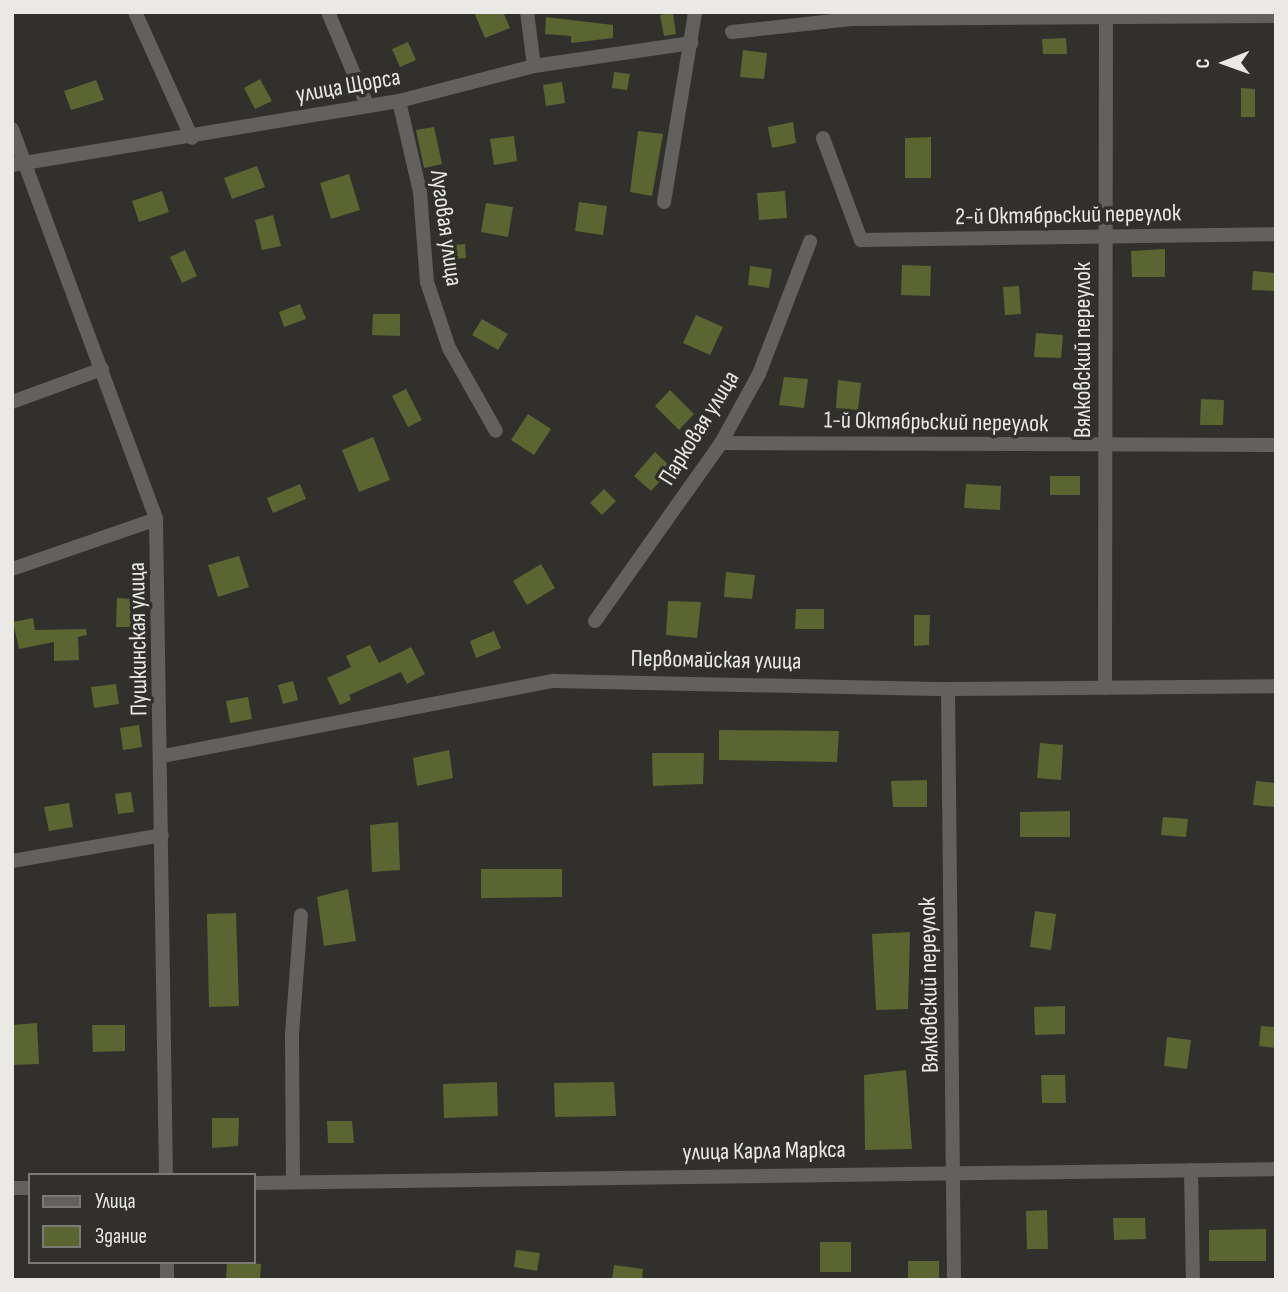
<!DOCTYPE html>
<meta charset="utf-8">
<style>
body{margin:0}
#map{position:relative;width:1288px;height:1292px;overflow:hidden;background:#31302c;font-family:"Sofia Sans Condensed",sans-serif}
div>[style]{position:absolute}
[style*='--x']{left:calc(var(--x)*1px);top:calc(var(--y)*1px);width:calc(var(--w)*1px);rotate:calc(var(--a)*1deg)}
.building>*{inset:0;background:#5b6531}
.minor>*{height:14px;margin:-7px;padding:0 7px;transform-origin:7px;border-radius:7px;background:#62615f}
span{translate:-50% -50%;white-space:nowrap;text-align:center;line-height:1.15;-webkit-text-stroke:7px #31302c;paint-order:stroke}
.street-label{font-size:24px;color:#eae9e6}
.frame{position:absolute;inset:0;border:14px solid #eae9e6;pointer-events:none}
.legend{position:absolute;left:28px;top:1173px;width:228px;height:91px;box-sizing:border-box;background:#31302c;border:2px solid #7b7a76;margin:0;padding:9px 12px;list-style:none;font-size:21px;color:#eae9e6}
.legend li{display:flex;align-items:center;gap:14px;height:35px}
.legend b{width:35px;border:2px solid #7b7a76}
.north{position:absolute;left:1190px;top:28px;width:70px;height:70px;-webkit-text-stroke:5px #31302c;paint-order:stroke;rotate:269deg;font-size:19px;font-weight:700;line-height:28px;text-align:center;color:#eae9e6}
.north::after{content:'';display:block;margin:auto;width:24px;height:32px;background:#eae9e6;clip-path:polygon(50% 0,100% 100%,50% 72%,0 100%)}
</style>
<div id="map">
<div class="building">
<i style="clip-path:polygon(474px 12px,503px 12px,510px 28px,485px 38px)"></i>
<i style="clip-path:polygon(673px 13px,676px 34px,664px 36px,660px 15px)"></i>
<i style="clip-path:polygon(546px 17px,613px 25px,613px 38px,571px 43px,571px 36px,545px 34px)"></i>
<i style="clip-path:polygon(1066px 38px,1067px 54px,1043px 54px,1042px 39px)"></i>
<i style="clip-path:polygon(408px 42px,416px 60px,400px 67px,392px 49px)"></i>
<i style="clip-path:polygon(743px 50px,767px 53px,764px 79px,740px 77px)"></i>
<i style="clip-path:polygon(614px 72px,630px 74px,627px 90px,612px 88px)"></i>
<i style="clip-path:polygon(260px 79px,272px 101px,255px 109px,244px 88px)"></i>
<i style="clip-path:polygon(96px 80px,104px 100px,71px 110px,64px 91px)"></i>
<i style="clip-path:polygon(562px 82px,565px 103px,546px 106px,543px 85px)"></i>
<i style="clip-path:polygon(1241px 88px,1255px 89px,1255px 117px,1241px 117px)"></i>
<i style="clip-path:polygon(793px 122px,796px 143px,772px 148px,768px 127px)"></i>
<i style="clip-path:polygon(434px 127px,442px 164px,424px 168px,416px 130px)"></i>
<i style="clip-path:polygon(638px 131px,663px 134px,652px 196px,630px 192px)"></i>
<i style="clip-path:polygon(514px 136px,517px 161px,494px 165px,490px 139px)"></i>
<i style="clip-path:polygon(931px 137px,931px 178px,905px 178px,905px 138px)"></i>
<i style="clip-path:polygon(257px 166px,265px 187px,232px 199px,224px 178px)"></i>
<i style="clip-path:polygon(349px 174px,360px 210px,331px 219px,320px 183px)"></i>
<i style="clip-path:polygon(162px 191px,169px 212px,139px 222px,132px 201px)"></i>
<i style="clip-path:polygon(785px 191px,787px 218px,759px 220px,757px 193px)"></i>
<i style="clip-path:polygon(579px 202px,607px 206px,603px 235px,575px 231px)"></i>
<i style="clip-path:polygon(486px 203px,513px 207px,508px 237px,481px 232px)"></i>
<i style="clip-path:polygon(273px 215px,281px 246px,262px 250px,255px 220px)"></i>
<i style="clip-path:polygon(465px 244px,466px 258px,441px 260px,439px 246px)"></i>
<i style="clip-path:polygon(1165px 249px,1165px 277px,1132px 277px,1131px 251px)"></i>
<i style="clip-path:polygon(185px 250px,197px 276px,182px 283px,170px 257px)"></i>
<i style="clip-path:polygon(902px 265px,931px 266px,930px 296px,901px 295px)"></i>
<i style="clip-path:polygon(750px 266px,772px 269px,769px 288px,748px 285px)"></i>
<i style="clip-path:polygon(1253px 271px,1276px 273px,1276px 291px,1252px 290px)"></i>
<i style="clip-path:polygon(1019px 286px,1021px 314px,1005px 315px,1003px 287px)"></i>
<i style="clip-path:polygon(300px 304px,306px 319px,284px 327px,279px 312px)"></i>
<i style="clip-path:polygon(373px 314px,400px 314px,400px 336px,372px 335px)"></i>
<i style="clip-path:polygon(696px 315px,723px 327px,710px 355px,683px 343px)"></i>
<i style="clip-path:polygon(482px 319px,508px 334px,498px 350px,472px 335px)"></i>
<i style="clip-path:polygon(1036px 333px,1063px 335px,1061px 358px,1034px 357px)"></i>
<i style="clip-path:polygon(784px 377px,808px 379px,804px 408px,779px 405px)"></i>
<i style="clip-path:polygon(838px 380px,861px 383px,858px 410px,836px 408px)"></i>
<i style="clip-path:polygon(406px 389px,422px 420px,408px 427px,392px 396px)"></i>
<i style="clip-path:polygon(670px 390px,694px 414px,679px 430px,655px 406px)"></i>
<i style="clip-path:polygon(1201px 399px,1224px 400px,1223px 425px,1200px 425px)"></i>
<i style="clip-path:polygon(528px 414px,551px 429px,534px 455px,511px 440px)"></i>
<i style="clip-path:polygon(373px 437px,390px 480px,359px 492px,342px 450px)"></i>
<i style="clip-path:polygon(655px 452px,672px 468px,651px 491px,634px 476px)"></i>
<i style="clip-path:polygon(1050px 476px,1080px 476px,1080px 495px,1050px 495px)"></i>
<i style="clip-path:polygon(300px 484px,306px 499px,273px 513px,267px 498px)"></i>
<i style="clip-path:polygon(966px 484px,1001px 486px,1000px 510px,964px 508px)"></i>
<i style="clip-path:polygon(604px 489px,616px 501px,602px 515px,590px 503px)"></i>
<i style="clip-path:polygon(239px 556px,249px 587px,218px 597px,208px 565px)"></i>
<i style="clip-path:polygon(541px 564px,555px 588px,527px 605px,513px 581px)"></i>
<i style="clip-path:polygon(726px 572px,755px 575px,752px 599px,724px 597px)"></i>
<i style="clip-path:polygon(117px 598px,136px 599px,135px 627px,116px 627px)"></i>
<i style="clip-path:polygon(668px 601px,701px 602px,697px 638px,666px 635px)"></i>
<i style="clip-path:polygon(796px 609px,824px 609px,824px 629px,795px 629px)"></i>
<i style="clip-path:polygon(914px 615px,930px 615px,929px 645px,914px 646px)"></i>
<i style="clip-path:polygon(33px 618px,35px 630px,86px 629px,87px 635px,78px 637px,79px 660px,54px 661px,54px 642px,19px 649px,13px 622px)"></i>
<i style="clip-path:polygon(494px 631px,501px 648px,476px 658px,470px 641px)"></i>
<i style="clip-path:polygon(370px 645px,379px 663px,411px 647px,425px 674px,407px 684px,401px 672px,349px 695px,351px 700px,340px 705px,327px 678px,351px 667px,346px 656px)"></i>
<i style="clip-path:polygon(293px 681px,298px 700px,283px 704px,278px 685px)"></i>
<i style="clip-path:polygon(116px 684px,119px 704px,94px 708px,91px 687px)"></i>
<i style="clip-path:polygon(248px 697px,252px 719px,230px 723px,226px 701px)"></i>
<i style="clip-path:polygon(139px 725px,142px 747px,123px 750px,120px 728px)"></i>
<i style="clip-path:polygon(719px 730px,839px 731px,837px 762px,719px 760px)"></i>
<i style="clip-path:polygon(1040px 743px,1063px 745px,1061px 780px,1037px 778px)"></i>
<i style="clip-path:polygon(449px 750px,453px 778px,417px 786px,413px 758px)"></i>
<i style="clip-path:polygon(652px 753px,704px 753px,703px 784px,653px 786px)"></i>
<i style="clip-path:polygon(927px 780px,927px 807px,893px 807px,891px 781px)"></i>
<i style="clip-path:polygon(1256px 781px,1276px 783px,1276px 807px,1253px 805px)"></i>
<i style="clip-path:polygon(131px 792px,134px 812px,118px 814px,115px 794px)"></i>
<i style="clip-path:polygon(69px 803px,73px 827px,49px 831px,44px 807px)"></i>
<i style="clip-path:polygon(1070px 811px,1070px 837px,1020px 837px,1020px 812px)"></i>
<i style="clip-path:polygon(1163px 817px,1188px 819px,1186px 837px,1161px 835px)"></i>
<i style="clip-path:polygon(398px 822px,400px 870px,372px 872px,370px 825px)"></i>
<i style="clip-path:polygon(481px 869px,562px 869px,562px 897px,481px 898px)"></i>
<i style="clip-path:polygon(348px 889px,356px 941px,324px 946px,317px 897px)"></i>
<i style="clip-path:polygon(1035px 911px,1056px 914px,1051px 950px,1030px 947px)"></i>
<i style="clip-path:polygon(236px 913px,239px 1006px,209px 1007px,207px 914px)"></i>
<i style="clip-path:polygon(910px 932px,908px 1009px,876px 1010px,872px 934px)"></i>
<i style="clip-path:polygon(1065px 1006px,1065px 1034px,1035px 1035px,1034px 1007px)"></i>
<i style="clip-path:polygon(37px 1023px,39px 1064px,12px 1065px,12px 1025px)"></i>
<i style="clip-path:polygon(92px 1025px,125px 1025px,125px 1051px,93px 1052px)"></i>
<i style="clip-path:polygon(1261px 1026px,1276px 1027px,1276px 1048px,1259px 1046px)"></i>
<i style="clip-path:polygon(1167px 1037px,1191px 1040px,1187px 1069px,1164px 1066px)"></i>
<i style="clip-path:polygon(906px 1070px,912px 1149px,865px 1150px,864px 1075px)"></i>
<i style="clip-path:polygon(1041px 1075px,1065px 1075px,1066px 1103px,1042px 1103px)"></i>
<i style="clip-path:polygon(497px 1082px,498px 1116px,444px 1118px,443px 1084px)"></i>
<i style="clip-path:polygon(614px 1082px,616px 1116px,555px 1117px,554px 1083px)"></i>
<i style="clip-path:polygon(212px 1118px,239px 1118px,238px 1146px,212px 1148px)"></i>
<i style="clip-path:polygon(327px 1121px,352px 1121px,354px 1143px,328px 1143px)"></i>
<i style="clip-path:polygon(1047px 1210px,1048px 1249px,1027px 1249px,1026px 1211px)"></i>
<i style="clip-path:polygon(1113px 1218px,1145px 1218px,1146px 1239px,1114px 1240px)"></i>
<i style="clip-path:polygon(1266px 1229px,1266px 1261px,1209px 1261px,1209px 1230px)"></i>
<i style="clip-path:polygon(820px 1242px,851px 1242px,851px 1272px,820px 1272px)"></i>
<i style="clip-path:polygon(516px 1250px,540px 1253px,537px 1271px,514px 1267px)"></i>
<i style="clip-path:polygon(908px 1261px,939px 1261px,939px 1280px,908px 1280px)"></i>
<i style="clip-path:polygon(227px 1262px,261px 1264px,260px 1280px,226px 1280px)"></i>
<i style="clip-path:polygon(614px 1265px,643px 1269px,642px 1280px,612px 1280px)"></i>
</div>
<div class="minor">
<i style="--x:135;--y:12;--w:138;--a:65.7"></i>
<i style="--x:328;--y:12;--w:101;--a:67.2"></i>
<i style="--x:527;--y:12;--w:54;--a:82.6"></i>
<i style="--x:732;--y:32;--w:120;--a:-6.2"></i>
<i style="--x:851;--y:19;--w:425;--a:-0.4"></i>
<i style="--x:399;--y:101;--w:93;--a:77"></i>
<i style="--x:420;--y:192;--w:90;--a:85.6"></i>
<i style="--x:427;--y:282;--w:70;--a:71.6"></i>
<i style="--x:449;--y:348;--w:95;--a:60.5"></i>
<i style="--x:12;--y:129;--w:416;--a:69.7"></i>
<i style="--x:156;--y:519;--w:656;--a:89.13"></i>
<i style="--x:823;--y:138;--w:109;--a:69.6"></i>
<i style="--x:861;--y:240;--w:415;--a:-0.8"></i>
<i style="--x:12;--y:165;--w:392;--a:-9.4"></i>
<i style="--x:399;--y:101;--w:139;--a:-14.5"></i>
<i style="--x:534;--y:66;--w:159;--a:-8.3"></i>
<i style="--x:664;--y:202;--w:193;--a:-80.7"></i>
<i style="--x:12;--y:402;--w:96;--a:-20.1"></i>
<i style="--x:721;--y:443;--w:555;--a:0.21"></i>
<i style="--x:12;--y:569;--w:152;--a:-19.1"></i>
<i style="--x:595;--y:621;--w:218;--a:-54.7"></i>
<i style="--x:721;--y:443;--w:79;--a:-61.2"></i>
<i style="--x:759;--y:374;--w:142;--a:-68.9"></i>
<i style="--x:1105;--y:688;--w:676;--a:-89.92"></i>
<i style="--x:948;--y:689;--w:591;--a:89.42"></i>
<i style="--x:163;--y:756;--w:398;--a:-10.9"></i>
<i style="--x:554;--y:681;--w:394;--a:1.2"></i>
<i style="--x:948;--y:689;--w:328;--a:-0.5"></i>
<i style="--x:12;--y:861;--w:152;--a:-9.8"></i>
<i style="--x:1191;--y:1170;--w:110;--a:89"></i>
<i style="--x:293;--y:1182;--w:148;--a:-90.4"></i>
<i style="--x:292;--y:1034;--w:119;--a:-85.7"></i>
<i style="--x:254;--y:1183;--w:1022;--a:-0.78"></i>
<i style="--x:12;--y:1188;--w:18;--a:0"></i>
<i style="--x:167;--y:1262;--w:18;--a:90"></i>
</div>
<div class="street-label">
<span style="left:348px;top:86px;rotate:-10deg">улица Щорса</span>
<span style="left:1068px;top:215px;rotate:-1deg">2-й Октябрьский переулок</span>
<span style="left:446px;top:228px;rotate:82deg">Луговая улица</span>
<span style="left:1083px;top:350px;rotate:-90deg">Вялковский переулок</span>
<span style="left:936px;top:422px;rotate:1deg">1-й Октябрьский переулок</span>
<span style="left:699px;top:428px;rotate:-58deg">Парковая улица</span>
<span style="left:138px;top:639px;rotate:-91deg">Пушкинская улица</span>
<span style="left:716px;top:660px;rotate:1deg">Первомайская улица</span>
<span style="left:929px;top:985px;rotate:-91deg">Вялковский переулок</span>
<span style="left:764px;top:1151px;rotate:-1deg">улица Карла Маркса</span>
</div>
<div class="frame"></div>
<ul class="legend">
<li><b style="height:9px;background:#62615f"></b>Улица</li>
<li><b style="height:19px;background:#5b6531"></b>Здание</li>
</ul>
<div class="north">С</div>
</div>
